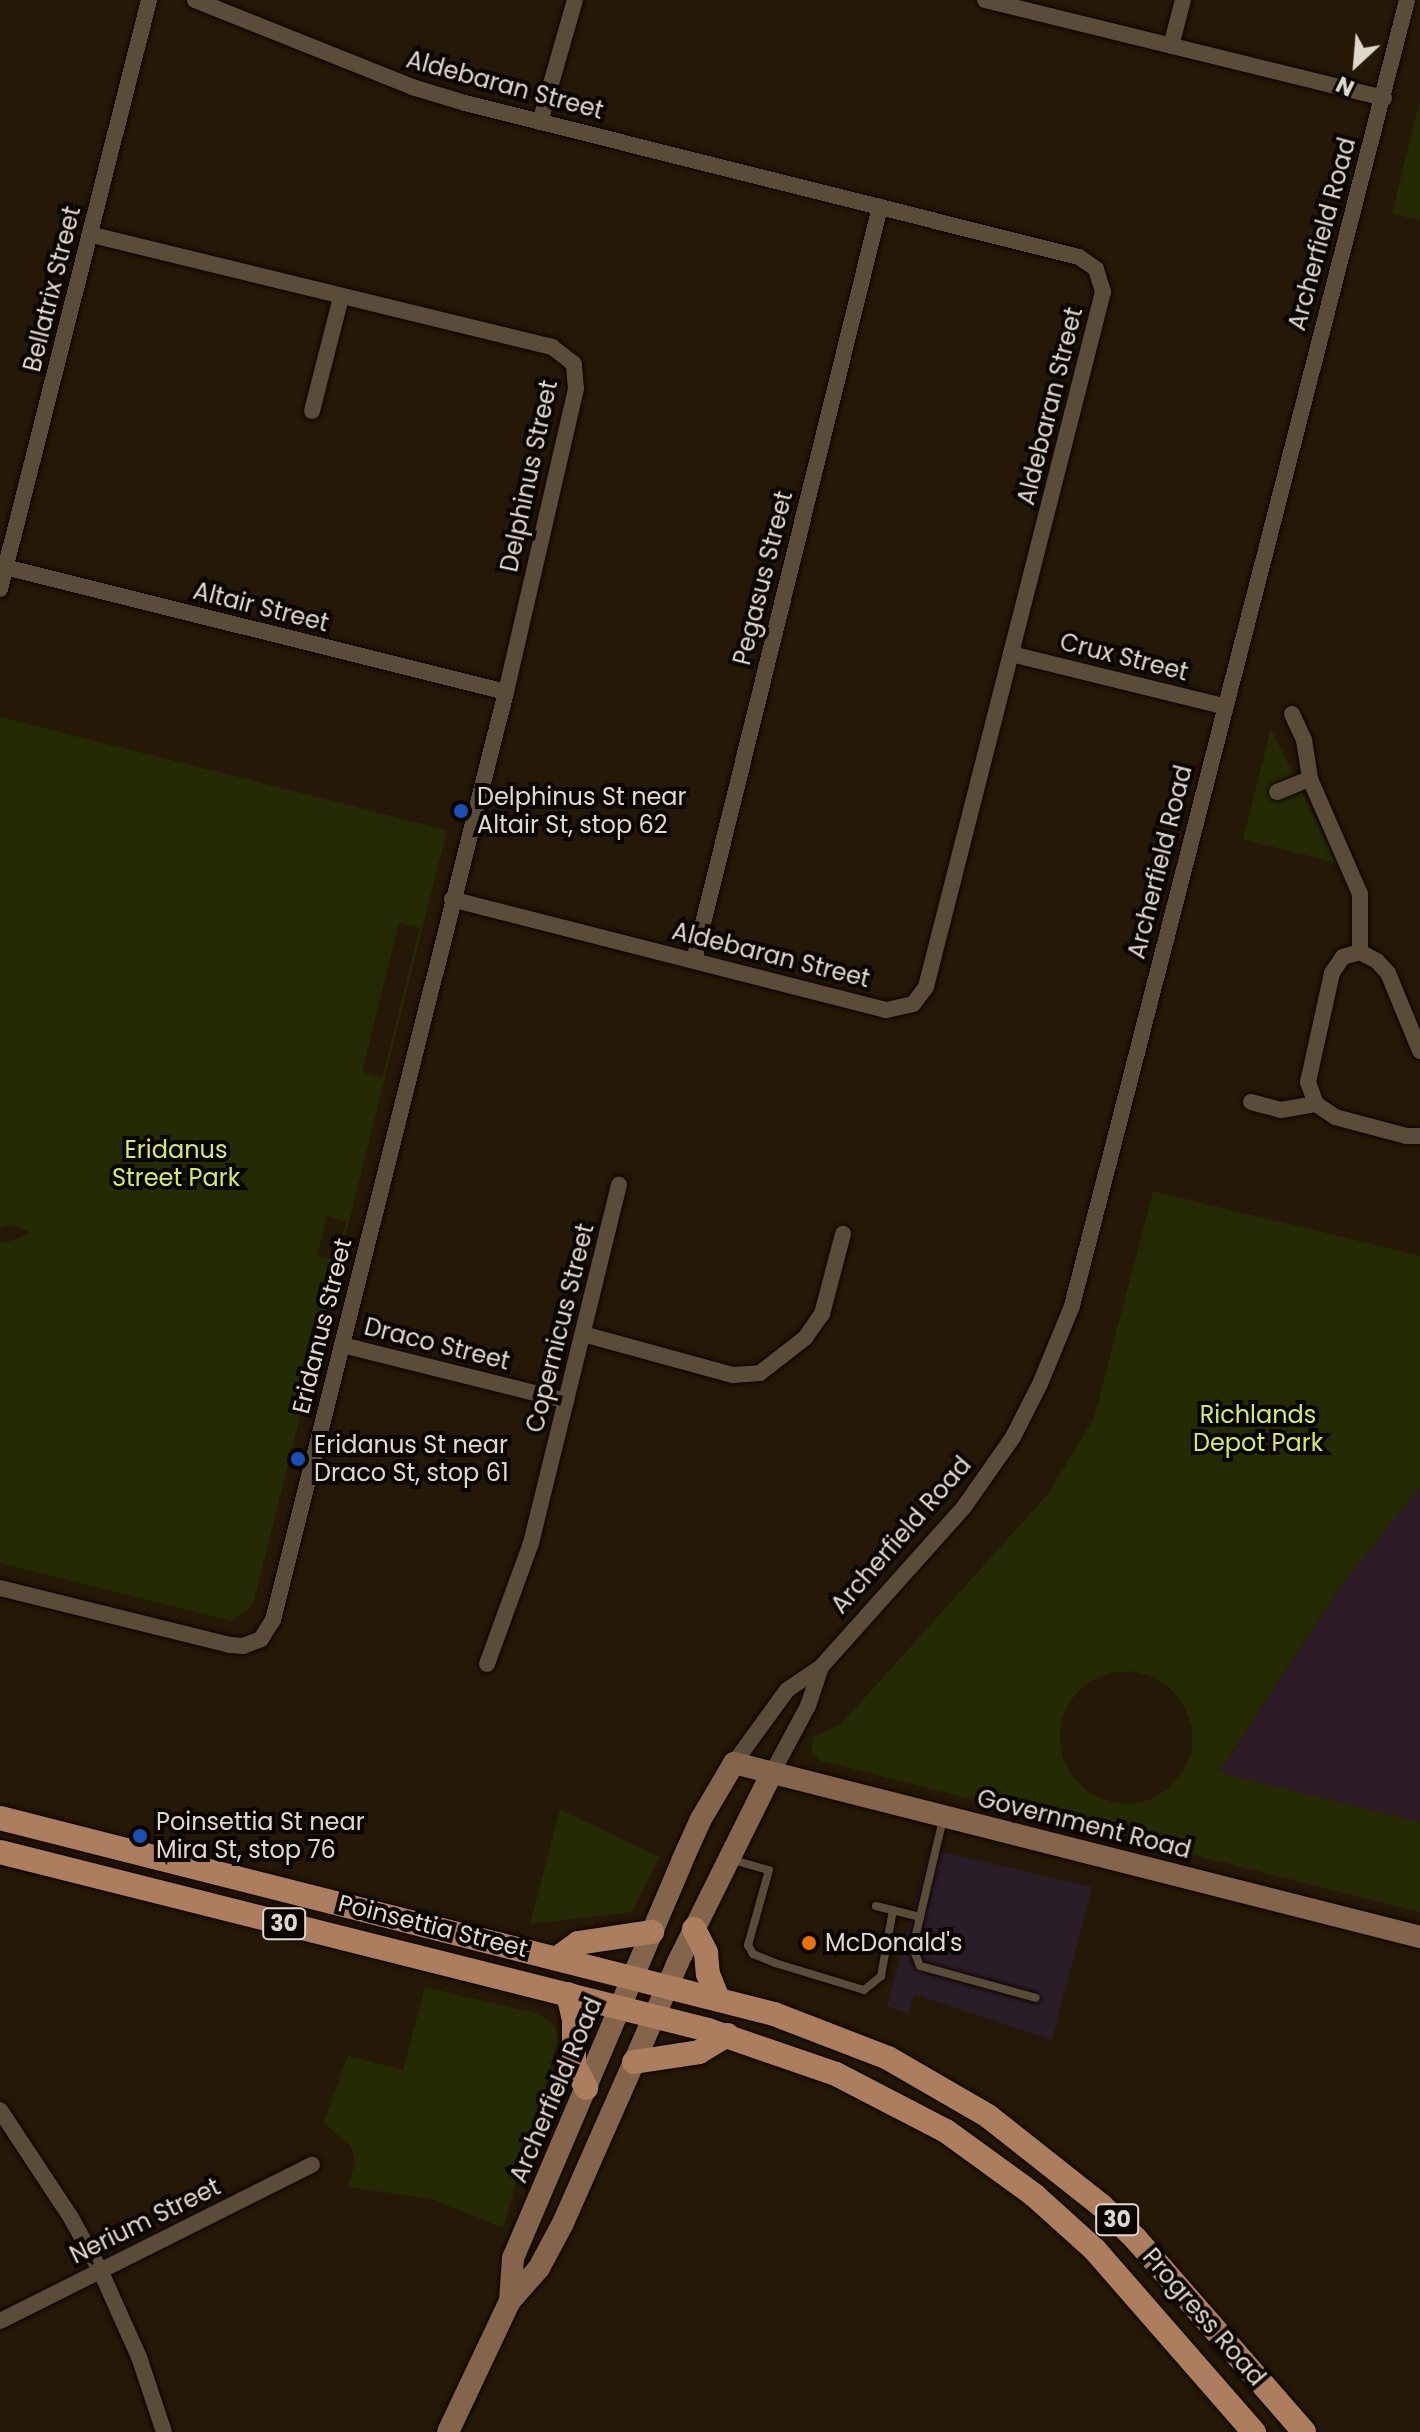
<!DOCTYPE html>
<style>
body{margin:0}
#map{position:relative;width:1420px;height:2432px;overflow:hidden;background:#251807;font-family:Poppins,sans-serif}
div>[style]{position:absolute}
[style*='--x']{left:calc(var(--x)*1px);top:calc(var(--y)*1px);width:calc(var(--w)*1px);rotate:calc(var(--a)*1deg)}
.industrial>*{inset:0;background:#2d1c25}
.education>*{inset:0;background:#2b1d28}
.green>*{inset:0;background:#242a03}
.roads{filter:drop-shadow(0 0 2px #0d0400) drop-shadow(0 0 2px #0d0400)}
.lane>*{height:8px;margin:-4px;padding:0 4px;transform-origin:4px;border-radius:4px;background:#5a4c39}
.street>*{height:16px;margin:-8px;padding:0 8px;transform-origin:8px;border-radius:8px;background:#5a4c39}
.secondary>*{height:22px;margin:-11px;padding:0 11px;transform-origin:11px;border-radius:11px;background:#84654c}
.primary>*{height:24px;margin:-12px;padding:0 12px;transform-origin:12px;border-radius:12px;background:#ad7d60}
.dots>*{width:22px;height:22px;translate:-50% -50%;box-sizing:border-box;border:4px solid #0a0501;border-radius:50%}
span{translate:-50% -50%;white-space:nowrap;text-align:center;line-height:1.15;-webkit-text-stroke:8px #0a0501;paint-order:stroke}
.shield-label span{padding:2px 6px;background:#0a0501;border:2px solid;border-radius:6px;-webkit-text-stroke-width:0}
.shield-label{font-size:22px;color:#e1d8cd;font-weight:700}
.street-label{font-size:24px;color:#e1d8cd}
.poi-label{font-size:24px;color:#e1d8cd}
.left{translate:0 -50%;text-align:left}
.park-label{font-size:24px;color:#d2ea70}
.north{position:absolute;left:1316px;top:24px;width:80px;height:80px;-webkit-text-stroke:6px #0a0501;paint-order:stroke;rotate:206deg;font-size:22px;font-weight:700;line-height:32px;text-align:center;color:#e1d8cd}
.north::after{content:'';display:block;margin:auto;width:28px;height:36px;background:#e1d8cd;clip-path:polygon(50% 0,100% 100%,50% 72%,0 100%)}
</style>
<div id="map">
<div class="industrial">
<i style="clip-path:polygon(1420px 1487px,1420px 1822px,1219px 1773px,1338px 1590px)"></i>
</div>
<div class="education">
<i style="clip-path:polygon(930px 1849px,1092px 1887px,1052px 2040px,914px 1994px,909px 2014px,887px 2006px)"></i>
</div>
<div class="green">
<i style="clip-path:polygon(1420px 99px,1420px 220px,1392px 214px)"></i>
<i style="clip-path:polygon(evenodd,0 717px,447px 830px,253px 1604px,232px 1621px,0 1563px,0 1242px,12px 1241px,31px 1232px,11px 1225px,0 1228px,0 717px,399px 923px,420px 928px,382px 1078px,362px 1072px,399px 923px,0 717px,327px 1216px,346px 1221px,336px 1260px,317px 1256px,327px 1216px)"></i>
<i style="clip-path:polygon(1271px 729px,1337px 863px,1243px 839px)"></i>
<i style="clip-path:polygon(evenodd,1153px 1191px,1420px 1256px,1420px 1487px,1338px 1590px,1219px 1772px,1420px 1822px,1420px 1912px,821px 1761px,811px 1752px,813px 1737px,841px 1724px,1048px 1494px,1094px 1418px,1153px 1191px,1132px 1671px,1153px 1677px,1171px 1689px,1185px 1707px,1192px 1727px,1192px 1749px,1184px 1770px,1170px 1787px,1152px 1799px,1130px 1804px,1108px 1801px,1088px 1792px,1073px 1777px,1063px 1758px,1059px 1736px,1063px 1715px,1074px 1696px,1090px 1681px,1110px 1673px,1132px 1671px)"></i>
<i style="clip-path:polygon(560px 1809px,659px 1857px,632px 1912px,530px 1924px)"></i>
<i style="clip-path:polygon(425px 1987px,539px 2014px,555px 2026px,558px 2040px,503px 2228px,432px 2199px,348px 2187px,355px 2162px,351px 2146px,323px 2123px,348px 2056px,403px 2070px)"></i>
</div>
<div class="roads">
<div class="lane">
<i style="--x:733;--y:1860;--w:37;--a:16"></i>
<i style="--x:769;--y:1870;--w:78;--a:105.6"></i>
<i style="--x:748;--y:1945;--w:10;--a:61"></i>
<i style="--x:753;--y:1954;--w:24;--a:22"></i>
<i style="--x:775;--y:1963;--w:93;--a:16.9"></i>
<i style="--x:864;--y:1990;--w:22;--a:-39"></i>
<i style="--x:881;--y:1976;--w:67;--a:-79.7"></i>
<i style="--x:876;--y:1906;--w:45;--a:14"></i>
<i style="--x:920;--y:1917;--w:101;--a:-76.8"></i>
<i style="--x:920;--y:1917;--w:32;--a:103"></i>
<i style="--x:913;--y:1948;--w:19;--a:69"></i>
<i style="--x:920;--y:1966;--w:120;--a:15.4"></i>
</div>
<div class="street">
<i style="--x:195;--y:0;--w:234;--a:21.8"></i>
<i style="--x:412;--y:87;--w:55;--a:16.8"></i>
<i style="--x:465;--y:103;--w:633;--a:14.08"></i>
<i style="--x:1079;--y:257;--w:21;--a:35"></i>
<i style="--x:1096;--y:269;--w:24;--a:73"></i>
<i style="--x:1103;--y:292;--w:717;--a:104.29"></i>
<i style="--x:926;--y:987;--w:21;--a:127"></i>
<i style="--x:913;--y:1004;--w:28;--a:167"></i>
<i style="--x:886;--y:1010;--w:448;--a:-165.7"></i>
<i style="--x:985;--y:0;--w:411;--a:13.8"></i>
<i style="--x:1171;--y:46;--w:48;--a:-75.4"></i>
<i style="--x:540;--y:122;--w:127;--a:-74"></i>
<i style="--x:312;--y:411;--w:118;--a:-75.7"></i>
<i style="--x:5;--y:567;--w:516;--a:14.01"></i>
<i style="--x:0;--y:589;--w:608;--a:-75.8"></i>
<i style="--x:1011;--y:654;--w:221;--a:13.8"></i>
<i style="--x:1292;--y:714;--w:29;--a:65"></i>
<i style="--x:1304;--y:740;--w:39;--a:81"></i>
<i style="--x:1310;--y:779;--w:125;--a:66.5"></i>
<i style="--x:1360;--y:894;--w:58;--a:90"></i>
<i style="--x:1277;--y:792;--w:35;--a:-22"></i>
<i style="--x:694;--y:960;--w:776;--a:-76.13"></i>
<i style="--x:1420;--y:1051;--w:84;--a:-112.3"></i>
<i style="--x:1388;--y:973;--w:16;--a:-133"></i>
<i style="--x:1377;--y:961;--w:19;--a:-152"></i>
<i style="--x:1360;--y:952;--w:18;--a:164"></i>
<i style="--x:1343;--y:957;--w:19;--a:125"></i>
<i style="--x:1332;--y:973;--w:112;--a:102.4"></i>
<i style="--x:1308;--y:1082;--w:23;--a:70"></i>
<i style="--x:1316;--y:1104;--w:23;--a:34"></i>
<i style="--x:1335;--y:1117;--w:74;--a:14.8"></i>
<i style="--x:1407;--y:1136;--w:13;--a:0"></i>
<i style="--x:1251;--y:1102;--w:31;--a:15"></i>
<i style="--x:1281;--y:1110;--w:36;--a:-10"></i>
<i style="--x:583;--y:1334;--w:156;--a:15.3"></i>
<i style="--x:733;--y:1375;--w:27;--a:-4"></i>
<i style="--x:760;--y:1373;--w:57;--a:-37.9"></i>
<i style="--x:805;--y:1338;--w:29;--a:-55"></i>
<i style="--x:822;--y:1314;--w:83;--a:-75.3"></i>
<i style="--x:342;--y:1345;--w:231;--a:14"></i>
<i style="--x:0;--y:1588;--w:237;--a:13.9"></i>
<i style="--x:230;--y:1645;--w:13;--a:4"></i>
<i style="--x:243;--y:1646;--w:19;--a:-21"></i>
<i style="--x:261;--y:1639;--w:22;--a:-58"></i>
<i style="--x:273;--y:1620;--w:957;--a:-75.91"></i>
<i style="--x:506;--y:692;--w:311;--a:-77"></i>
<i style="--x:576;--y:389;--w:25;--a:-95"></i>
<i style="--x:574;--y:364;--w:28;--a:-142"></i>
<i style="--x:552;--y:347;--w:476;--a:-166.3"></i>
<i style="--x:487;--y:1664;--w:129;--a:-70"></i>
<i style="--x:531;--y:1543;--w:369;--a:-76.2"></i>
<i style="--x:734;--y:1763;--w:90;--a:-54"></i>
<i style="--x:787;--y:1690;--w:41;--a:-34.1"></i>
<i style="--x:821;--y:1667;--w:215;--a:-48.2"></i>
<i style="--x:964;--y:1507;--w:85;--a:-55"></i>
<i style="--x:1013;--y:1437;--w:59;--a:-63"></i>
<i style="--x:1040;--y:1384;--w:84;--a:-67.7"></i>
<i style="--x:1072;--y:1306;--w:1348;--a:-75.61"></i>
<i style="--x:772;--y:1773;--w:76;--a:-61.8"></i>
<i style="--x:808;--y:1706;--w:41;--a:-71.6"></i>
<i style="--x:0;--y:2110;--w:127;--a:56.6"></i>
<i style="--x:70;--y:2216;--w:64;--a:61"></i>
<i style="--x:101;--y:2272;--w:93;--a:65.9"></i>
<i style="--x:139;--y:2357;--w:79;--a:71.6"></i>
<i style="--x:0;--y:2321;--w:349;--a:-26.6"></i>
</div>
<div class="secondary">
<i style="--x:510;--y:2301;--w:43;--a:-86"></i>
<i style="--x:513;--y:2258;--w:431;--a:-66.9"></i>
<i style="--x:682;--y:1861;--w:46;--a:-65.7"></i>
<i style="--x:701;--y:1819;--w:65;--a:-59.5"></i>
<i style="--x:734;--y:1763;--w:708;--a:14.23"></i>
<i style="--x:448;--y:2432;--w:145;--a:-64.7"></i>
<i style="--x:510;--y:2301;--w:44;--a:-48.7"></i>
<i style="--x:539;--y:2268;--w:51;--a:-61.9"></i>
<i style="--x:563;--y:2223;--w:283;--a:-66.2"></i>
<i style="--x:677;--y:1964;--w:213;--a:-63.6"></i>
</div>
<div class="primary">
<i style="--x:0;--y:1818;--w:798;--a:14.21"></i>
<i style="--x:774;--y:2014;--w:122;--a:21.1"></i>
<i style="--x:888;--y:2058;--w:116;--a:30.1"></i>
<i style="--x:988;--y:2116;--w:145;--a:38.3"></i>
<i style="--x:1102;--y:2206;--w:46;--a:44.1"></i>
<i style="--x:1135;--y:2238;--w:257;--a:48.9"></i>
<i style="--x:0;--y:1852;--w:730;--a:14.11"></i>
<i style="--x:708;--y:2030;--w:135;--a:19"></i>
<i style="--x:836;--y:2074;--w:124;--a:27.4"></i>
<i style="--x:946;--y:2131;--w:109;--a:36"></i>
<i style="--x:1034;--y:2195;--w:82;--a:42"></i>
<i style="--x:1095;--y:2250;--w:242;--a:48.9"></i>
<i style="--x:694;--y:1929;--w:27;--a:63"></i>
<i style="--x:706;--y:1953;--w:21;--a:85"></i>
<i style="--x:708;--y:1974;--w:27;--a:68"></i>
<i style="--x:559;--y:1957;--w:24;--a:-36"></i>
<i style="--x:578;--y:1943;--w:75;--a:-8.5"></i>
<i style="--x:568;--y:1994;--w:28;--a:77"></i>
<i style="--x:574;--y:2021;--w:44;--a:90"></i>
<i style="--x:574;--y:2065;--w:26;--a:62"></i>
<i style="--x:634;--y:2062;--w:66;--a:-8.7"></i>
<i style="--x:699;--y:2052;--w:33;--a:-31"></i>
</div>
</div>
<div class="dots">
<i style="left:461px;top:811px;background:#1a4fb4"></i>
<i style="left:298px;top:1459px;background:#1a4fb4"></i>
<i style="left:140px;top:1836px;background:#1a4fb4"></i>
<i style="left:809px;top:1943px;background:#e8710a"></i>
</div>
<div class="shield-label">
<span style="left:284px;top:1924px">30</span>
<span style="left:1117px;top:2220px">30</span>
</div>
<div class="street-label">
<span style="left:505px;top:85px;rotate:15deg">Aldebaran Street</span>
<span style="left:1322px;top:234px;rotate:-75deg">Archerfield Road</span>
<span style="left:52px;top:289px;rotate:-76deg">Bellatrix Street</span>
<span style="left:1050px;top:406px;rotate:-76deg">Aldebaran Street</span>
<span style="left:529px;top:476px;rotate:-78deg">Delphinus Street</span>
<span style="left:763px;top:578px;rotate:-76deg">Pegasus Street</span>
<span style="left:261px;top:607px;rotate:14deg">Altair Street</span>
<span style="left:1124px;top:657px;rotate:14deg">Crux Street</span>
<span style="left:1160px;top:862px;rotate:-76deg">Archerfield Road</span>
<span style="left:771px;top:955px;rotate:14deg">Aldebaran Street</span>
<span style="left:322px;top:1326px;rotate:-76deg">Eridanus Street</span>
<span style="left:560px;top:1328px;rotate:-76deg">Copernicus Street</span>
<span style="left:437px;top:1344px;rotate:14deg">Draco Street</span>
<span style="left:901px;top:1535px;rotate:-49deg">Archerfield Road</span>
<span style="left:1084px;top:1824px;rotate:14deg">Government Road</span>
<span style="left:433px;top:1926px;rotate:14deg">Poinsettia Street</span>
<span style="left:556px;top:2090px;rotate:-67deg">Archerfield Road</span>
<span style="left:145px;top:2221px;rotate:-26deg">Nerium Street</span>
<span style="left:1204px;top:2317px;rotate:49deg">Progress Road</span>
</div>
<div class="poi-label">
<span class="left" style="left:477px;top:811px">Delphinus St near<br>Altair St, stop 62</span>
<span class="left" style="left:314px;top:1459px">Eridanus St near<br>Draco St, stop 61</span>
<span class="left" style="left:156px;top:1836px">Poinsettia St near<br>Mira St, stop 76</span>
<span class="left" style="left:825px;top:1943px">McDonald's</span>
</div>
<div class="park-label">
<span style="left:176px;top:1164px">Eridanus<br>Street Park</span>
<span style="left:1258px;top:1429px">Richlands<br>Depot Park</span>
</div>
<div class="north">N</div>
</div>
